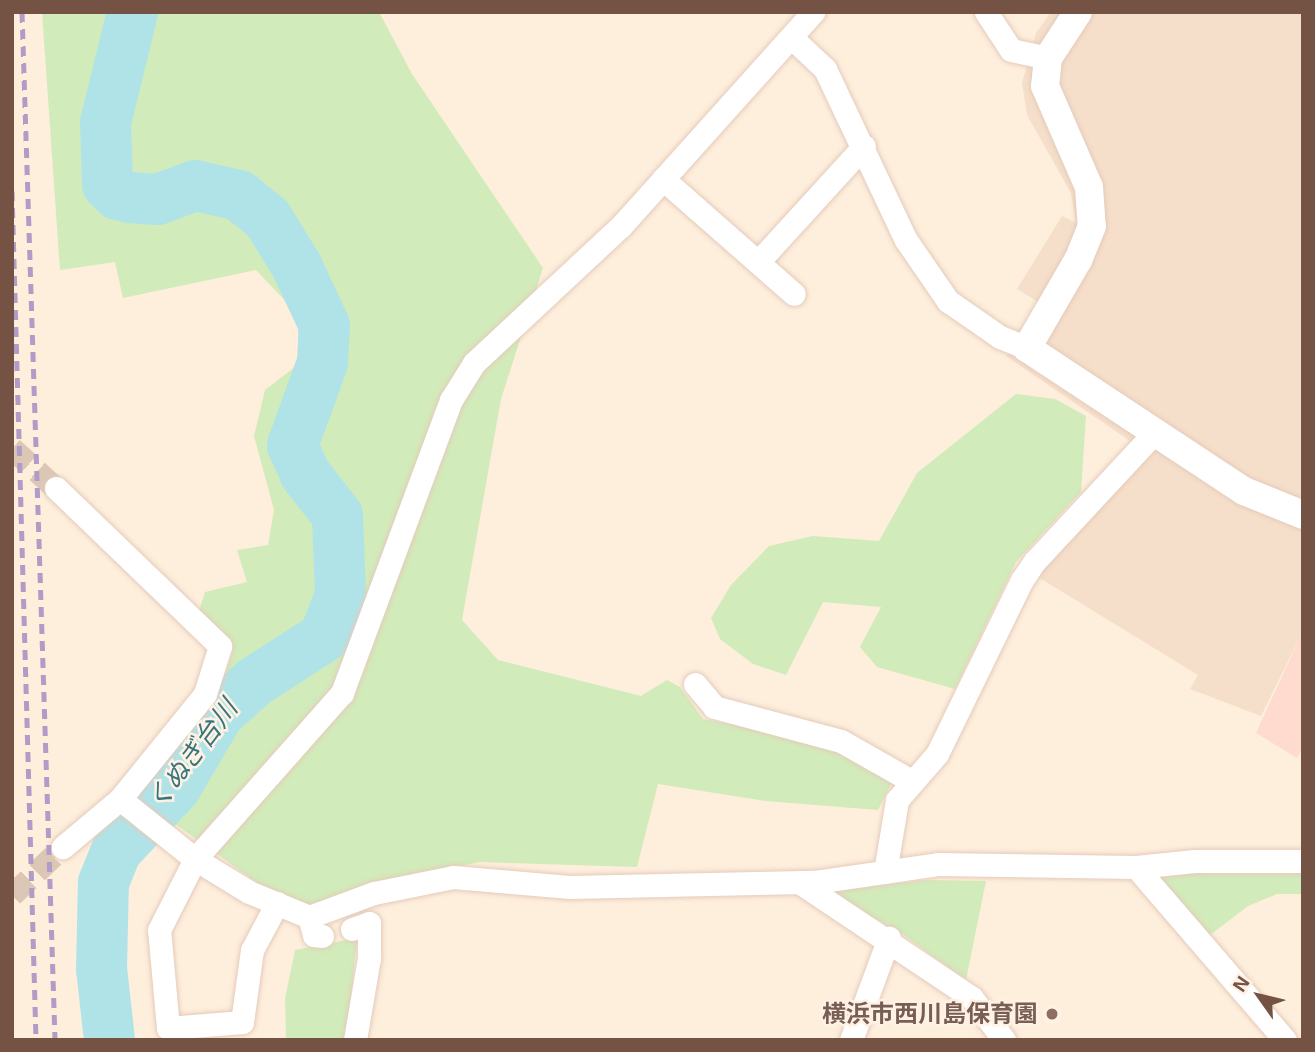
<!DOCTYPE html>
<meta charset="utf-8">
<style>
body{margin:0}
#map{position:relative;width:1315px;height:1052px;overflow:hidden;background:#feeedc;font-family:Arial,"Noto Sans JP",sans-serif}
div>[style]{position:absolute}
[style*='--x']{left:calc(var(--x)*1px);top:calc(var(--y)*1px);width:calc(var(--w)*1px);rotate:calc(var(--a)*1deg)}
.residential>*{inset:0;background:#f6dfca}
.commercial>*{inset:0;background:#ffdacf}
.green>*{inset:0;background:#d2ebba}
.river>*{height:51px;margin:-25.5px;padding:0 25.5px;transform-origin:25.5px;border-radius:25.5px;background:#b0e3e8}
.minor-tunnel>*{height:23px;margin-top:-11.5px;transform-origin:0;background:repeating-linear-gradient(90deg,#dcc7b6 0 23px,transparent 0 34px)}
.roads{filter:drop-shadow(0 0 2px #e4cbbb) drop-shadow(0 0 2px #e4cbbb)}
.minor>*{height:23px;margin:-11.5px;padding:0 11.5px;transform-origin:11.5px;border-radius:11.5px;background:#fff}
.tertiary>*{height:28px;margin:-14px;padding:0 14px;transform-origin:14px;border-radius:14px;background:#fff}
.rail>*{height:5px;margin-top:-2.5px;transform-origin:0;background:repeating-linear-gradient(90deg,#b09cc6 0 10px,transparent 0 17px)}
.dots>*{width:19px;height:19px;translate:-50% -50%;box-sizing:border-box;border:4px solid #fff2e4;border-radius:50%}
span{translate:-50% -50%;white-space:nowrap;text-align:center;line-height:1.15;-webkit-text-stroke:5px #fff2e4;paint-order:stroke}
.education-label{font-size:24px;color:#785e54;font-weight:700}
.right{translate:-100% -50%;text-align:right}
.water-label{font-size:26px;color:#37757c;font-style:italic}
.frame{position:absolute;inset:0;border:14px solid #745244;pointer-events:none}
.north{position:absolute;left:1224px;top:961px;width:70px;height:70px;-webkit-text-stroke:5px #fff2e4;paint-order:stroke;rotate:304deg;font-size:19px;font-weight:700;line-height:28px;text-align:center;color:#745244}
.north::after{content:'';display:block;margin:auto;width:24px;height:32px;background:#745244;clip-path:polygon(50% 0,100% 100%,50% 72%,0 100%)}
</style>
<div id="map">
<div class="residential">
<i style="clip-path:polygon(1051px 12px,1303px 12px,1303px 631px,1261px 716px,1190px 689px,1198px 675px,1033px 574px,1146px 452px,1006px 356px,1038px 302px,1017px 289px,1062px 216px,1076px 223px,1071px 193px,1027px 115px,1022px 83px,1036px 33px)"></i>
</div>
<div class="commercial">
<i style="clip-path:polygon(1303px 631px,1303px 747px,1297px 758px,1256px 733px)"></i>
</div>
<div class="green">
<i style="clip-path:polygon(42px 12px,379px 12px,412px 74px,543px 268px,501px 399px,462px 620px,498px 660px,641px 696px,667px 680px,680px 687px,703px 719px,811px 740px,893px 780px,878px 810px,765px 801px,658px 784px,637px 867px,479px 862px,397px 880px,309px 905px,267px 890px,146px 803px,210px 718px,233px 651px,197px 617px,205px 592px,247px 582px,237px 550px,268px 545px,274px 510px,254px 436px,265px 390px,300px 363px,297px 313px,256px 270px,123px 298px,115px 262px,60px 270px)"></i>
<i style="clip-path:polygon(1016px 394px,1055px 399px,1086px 416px,1081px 492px,1016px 562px,955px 689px,877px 667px,860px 647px,881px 607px,823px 602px,786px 675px,753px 664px,720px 639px,711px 618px,731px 585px,769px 546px,813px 536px,879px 541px,917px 473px)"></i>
<i style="clip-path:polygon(1303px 864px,1303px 894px,1277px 894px,1248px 906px,1206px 938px,1153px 872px)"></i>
<i style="clip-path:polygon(926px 880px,986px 881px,966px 980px,898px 931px,826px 892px)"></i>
<i style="clip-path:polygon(357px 938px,347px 1040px,286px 1040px,285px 999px,295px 950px)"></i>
</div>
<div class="river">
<i style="--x:109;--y:1040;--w:72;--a:-96.3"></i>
<i style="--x:101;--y:968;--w:86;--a:-88.7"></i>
<i style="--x:103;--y:882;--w:35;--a:-68"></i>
<i style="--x:116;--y:850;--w:86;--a:-46.9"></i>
<i style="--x:175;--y:787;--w:85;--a:-59.5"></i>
<i style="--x:218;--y:714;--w:47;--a:-42.4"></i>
<i style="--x:253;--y:682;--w:85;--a:-32.9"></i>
<i style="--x:324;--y:636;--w:45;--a:-69.1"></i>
<i style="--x:340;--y:594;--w:79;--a:-92.2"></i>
<i style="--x:337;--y:515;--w:52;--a:-128"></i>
<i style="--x:305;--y:474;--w:32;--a:-114"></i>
<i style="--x:292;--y:445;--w:88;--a:-70.1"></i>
<i style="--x:322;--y:362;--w:37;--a:-87"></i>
<i style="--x:324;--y:325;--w:66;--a:-115"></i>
<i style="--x:296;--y:265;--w:55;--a:-121.7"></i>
<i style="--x:267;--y:218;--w:36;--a:-141"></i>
<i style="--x:239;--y:195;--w:45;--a:-167.2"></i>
<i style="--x:195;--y:185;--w:40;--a:159.8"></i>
<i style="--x:157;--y:199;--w:28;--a:-176"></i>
<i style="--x:129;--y:197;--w:12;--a:-166"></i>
<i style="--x:117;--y:194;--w:14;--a:-135"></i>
<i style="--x:107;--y:184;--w:62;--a:-91.8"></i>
<i style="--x:105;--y:122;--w:113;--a:-76.2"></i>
</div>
<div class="minor-tunnel">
<i style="--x:12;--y:448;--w:59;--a:42.3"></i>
<i style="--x:12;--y:895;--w:70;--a:-43.3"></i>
</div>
<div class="roads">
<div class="minor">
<i style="--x:986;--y:12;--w:45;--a:56.7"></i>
<i style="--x:1011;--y:50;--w:38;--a:12"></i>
<i style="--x:791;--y:37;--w:47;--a:43.3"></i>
<i style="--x:825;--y:69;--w:189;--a:64.7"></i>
<i style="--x:906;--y:240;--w:74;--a:55.5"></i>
<i style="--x:948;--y:301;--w:63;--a:34.7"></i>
<i style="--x:1000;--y:337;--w:29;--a:22"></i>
<i style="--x:663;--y:179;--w:174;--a:41.3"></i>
<i style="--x:758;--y:262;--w:157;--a:-47.6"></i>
<i style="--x:56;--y:488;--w:228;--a:43.9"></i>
<i style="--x:220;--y:646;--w:50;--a:107.4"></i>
<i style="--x:205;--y:694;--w:135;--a:129"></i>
<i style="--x:120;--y:799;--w:75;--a:139.9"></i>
<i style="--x:695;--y:684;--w:30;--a:50"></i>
<i style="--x:714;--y:707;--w:131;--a:15"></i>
<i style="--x:841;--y:741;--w:79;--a:29.5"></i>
<i style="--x:120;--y:799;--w:96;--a:38.7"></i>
<i style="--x:195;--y:859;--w:63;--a:31.4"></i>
<i style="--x:249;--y:892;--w:65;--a:22.6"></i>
<i style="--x:309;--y:917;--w:69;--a:-20.3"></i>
<i style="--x:374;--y:893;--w:81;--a:-11.4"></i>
<i style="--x:453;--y:877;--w:117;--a:4.9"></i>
<i style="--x:570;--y:887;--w:245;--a:-1.2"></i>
<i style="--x:815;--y:882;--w:124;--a:-8.3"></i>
<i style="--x:938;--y:864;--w:198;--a:0.9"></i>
<i style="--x:1136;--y:867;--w:228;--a:49.3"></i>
<i style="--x:1136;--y:867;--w:59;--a:-5.8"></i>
<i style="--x:1195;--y:861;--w:108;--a:0"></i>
<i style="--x:885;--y:872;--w:73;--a:-80.5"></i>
<i style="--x:897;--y:800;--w:61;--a:-49"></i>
<i style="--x:937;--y:754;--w:194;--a:-64"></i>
<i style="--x:1022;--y:580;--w:23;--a:-56"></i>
<i style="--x:1035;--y:561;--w:175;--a:-47.1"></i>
<i style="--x:799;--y:882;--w:208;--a:33.8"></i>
<i style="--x:972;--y:998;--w:53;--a:52.7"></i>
<i style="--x:277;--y:903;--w:53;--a:118"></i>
<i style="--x:252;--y:950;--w:73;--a:97.9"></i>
<i style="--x:242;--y:1022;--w:74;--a:175.4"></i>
<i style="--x:168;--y:1028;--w:98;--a:-95.2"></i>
<i style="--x:159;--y:930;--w:80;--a:-63.1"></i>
<i style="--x:195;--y:859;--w:222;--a:-48.5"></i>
<i style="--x:342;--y:693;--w:313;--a:-69.6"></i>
<i style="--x:451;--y:400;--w:44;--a:-58.1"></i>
<i style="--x:474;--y:363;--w:201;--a:-43"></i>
<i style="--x:621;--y:226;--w:288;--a:-48.1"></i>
<i style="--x:309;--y:917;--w:19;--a:74"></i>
<i style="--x:314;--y:935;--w:8;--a:7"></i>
<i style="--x:352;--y:929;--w:18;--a:-19"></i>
<i style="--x:369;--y:923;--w:35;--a:90"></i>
<i style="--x:369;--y:958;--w:83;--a:99.7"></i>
<i style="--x:851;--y:1040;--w:109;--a:-69.6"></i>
</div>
<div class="tertiary">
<i style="--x:1078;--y:12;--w:55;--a:123.1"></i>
<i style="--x:1048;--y:58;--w:28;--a:96"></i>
<i style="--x:1045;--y:86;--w:110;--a:66.5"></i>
<i style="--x:1089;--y:187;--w:39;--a:86"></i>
<i style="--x:1092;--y:226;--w:37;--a:112"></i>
<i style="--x:1078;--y:260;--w:102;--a:120.1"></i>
<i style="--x:1027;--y:348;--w:260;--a:33.4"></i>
<i style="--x:1244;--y:491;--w:64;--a:22.1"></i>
</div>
</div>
<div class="rail">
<i style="--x:22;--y:12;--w:1029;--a:88.16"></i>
<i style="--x:12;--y:191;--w:849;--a:88.38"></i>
</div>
<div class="dots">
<i style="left:1052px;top:1014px;background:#8d6e63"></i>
</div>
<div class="education-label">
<span class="right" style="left:1038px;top:1014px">横浜市西川島保育園</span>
</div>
<div class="water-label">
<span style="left:193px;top:755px;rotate:-53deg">くぬぎ台川</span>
</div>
<div class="frame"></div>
<div class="north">N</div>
</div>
